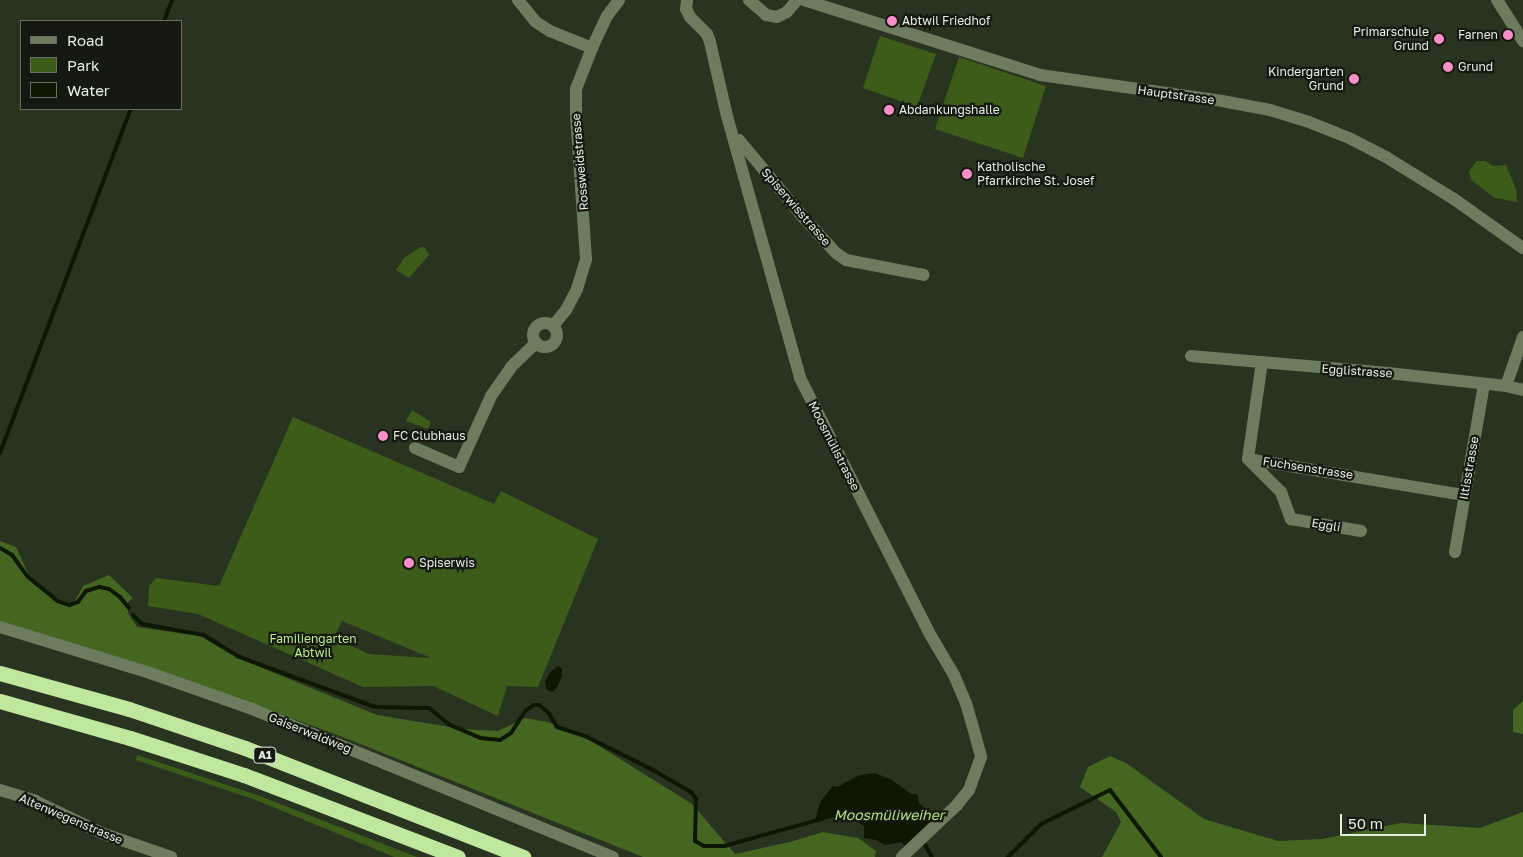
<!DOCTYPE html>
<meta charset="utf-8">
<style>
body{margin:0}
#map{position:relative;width:1523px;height:857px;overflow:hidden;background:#293420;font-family:"Golos Text",sans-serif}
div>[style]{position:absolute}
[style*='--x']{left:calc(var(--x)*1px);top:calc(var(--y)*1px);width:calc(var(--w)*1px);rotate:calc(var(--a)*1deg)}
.green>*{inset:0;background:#3d5c19}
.forest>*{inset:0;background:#456620}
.water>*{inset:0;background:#0d1703}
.stream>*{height:4px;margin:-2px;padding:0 2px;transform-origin:2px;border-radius:2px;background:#0d1703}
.minor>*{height:12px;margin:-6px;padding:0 6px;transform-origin:6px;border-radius:6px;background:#6d7c5f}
.minor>.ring{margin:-6px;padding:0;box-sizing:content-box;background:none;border:12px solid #6d7c5f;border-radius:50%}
.highway>*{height:15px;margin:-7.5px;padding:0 7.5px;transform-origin:7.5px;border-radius:7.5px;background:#c0e79e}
.dots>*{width:14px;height:14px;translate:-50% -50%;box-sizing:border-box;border:2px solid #151911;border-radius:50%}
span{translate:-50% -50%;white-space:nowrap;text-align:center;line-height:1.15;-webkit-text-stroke:4.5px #151911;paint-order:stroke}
.shield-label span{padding:1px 4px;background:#151911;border:1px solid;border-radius:4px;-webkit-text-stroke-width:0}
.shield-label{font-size:11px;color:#e6eee1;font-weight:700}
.poi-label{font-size:12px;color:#e6eee1}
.left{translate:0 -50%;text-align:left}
.right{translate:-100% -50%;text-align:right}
.street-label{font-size:12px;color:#e6eee1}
.park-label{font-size:12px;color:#bbed8c}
.water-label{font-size:14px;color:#b1e282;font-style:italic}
.legend{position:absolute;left:20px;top:20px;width:162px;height:90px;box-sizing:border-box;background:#151911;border:1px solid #696e64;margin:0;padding:6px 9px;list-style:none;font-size:15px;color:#e6eee1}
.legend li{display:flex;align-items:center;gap:10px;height:25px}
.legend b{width:25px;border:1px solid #696e64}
.scale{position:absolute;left:1340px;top:814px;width:86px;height:22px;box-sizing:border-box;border:2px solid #e6eee1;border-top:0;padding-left:6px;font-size:15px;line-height:18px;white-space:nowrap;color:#e6eee1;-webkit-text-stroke:4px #151911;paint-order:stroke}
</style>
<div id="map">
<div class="green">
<i style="clip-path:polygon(880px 36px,936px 54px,917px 107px,863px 88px)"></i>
<i style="clip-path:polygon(959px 57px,1046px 86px,1023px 158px,935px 129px)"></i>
<i style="clip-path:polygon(1477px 161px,1485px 161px,1494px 166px,1506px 165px,1516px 189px,1517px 202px,1495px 198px,1471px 180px,1469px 171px)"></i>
<i style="clip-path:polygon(421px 247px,425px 248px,429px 255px,409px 278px,396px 270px,404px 258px)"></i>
<i style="clip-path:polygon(412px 410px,431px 422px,428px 429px,406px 421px)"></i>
<i style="clip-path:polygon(evenodd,293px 417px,494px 504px,501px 491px,598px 539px,538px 687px,507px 686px,498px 716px,433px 686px,363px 687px,198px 614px,148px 606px,149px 586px,156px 578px,219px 586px,293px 417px,342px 621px,429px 657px,429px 658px,369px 654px,334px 638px,342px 621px)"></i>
<i style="clip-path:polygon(137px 755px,257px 795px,417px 857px,394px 857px,256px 800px,136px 760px)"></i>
</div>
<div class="forest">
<i style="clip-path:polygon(0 541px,16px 547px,32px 582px,55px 597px,73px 605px,83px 586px,109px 575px,133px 598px,128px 602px,128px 613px,137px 627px,200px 636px,227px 652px,267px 670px,377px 715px,462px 729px,498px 731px,525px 718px,547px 722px,577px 732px,692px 804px,735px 854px,790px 842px,823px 832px,858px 838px,876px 851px,875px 857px,643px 857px,343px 737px,165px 672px,0 621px)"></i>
<i style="clip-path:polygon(1523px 701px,1523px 734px,1513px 732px,1513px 710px)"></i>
<i style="clip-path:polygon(1110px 756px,1126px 763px,1204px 819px,1278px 841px,1322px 839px,1401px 823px,1480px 828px,1523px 812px,1523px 857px,1102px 857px,1121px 822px,1116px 812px,1080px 787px,1088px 767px)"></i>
</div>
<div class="water">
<i style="clip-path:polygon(558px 666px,562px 669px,562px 676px,556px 689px,552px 692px,547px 690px,545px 682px,550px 672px)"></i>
<i style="clip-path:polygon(875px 773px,892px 780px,911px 794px,917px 794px,919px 803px,926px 809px,927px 815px,931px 820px,905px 846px,901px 842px,885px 845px,876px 840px,864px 838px,864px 826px,850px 817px,837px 816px,818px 822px,815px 821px,820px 802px,833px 786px,837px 787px,860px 775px)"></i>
</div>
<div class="stream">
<i style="--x:164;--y:21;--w:22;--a:-69"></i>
<i style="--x:0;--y:453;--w:368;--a:-69.2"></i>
<i style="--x:0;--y:548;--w:14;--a:30"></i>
<i style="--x:12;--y:555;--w:27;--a:54"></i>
<i style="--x:28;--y:577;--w:38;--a:39"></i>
<i style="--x:58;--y:601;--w:12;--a:20"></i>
<i style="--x:69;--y:605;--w:9;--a:-18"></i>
<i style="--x:78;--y:602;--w:14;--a:-54"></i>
<i style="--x:86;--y:591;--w:14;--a:-17"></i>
<i style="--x:99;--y:587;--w:10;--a:11"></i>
<i style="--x:109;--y:589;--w:14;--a:36"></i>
<i style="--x:120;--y:597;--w:14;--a:51"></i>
<i style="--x:133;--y:615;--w:13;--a:45"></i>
<i style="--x:142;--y:624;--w:63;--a:10.1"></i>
<i style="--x:204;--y:635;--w:39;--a:32"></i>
<i style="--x:237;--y:656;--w:147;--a:20.3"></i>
<i style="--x:375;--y:707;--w:54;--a:1.1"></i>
<i style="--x:429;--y:708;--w:27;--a:39"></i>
<i style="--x:450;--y:725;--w:33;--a:23"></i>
<i style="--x:480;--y:738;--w:20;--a:6"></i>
<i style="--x:500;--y:740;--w:13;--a:-32"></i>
<i style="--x:511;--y:733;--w:27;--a:-57"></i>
<i style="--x:526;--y:710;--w:9;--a:-32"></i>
<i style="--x:534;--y:705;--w:5;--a:0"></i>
<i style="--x:539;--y:705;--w:11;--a:38"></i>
<i style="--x:548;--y:712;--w:17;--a:59"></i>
<i style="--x:557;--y:727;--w:32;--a:18"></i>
<i style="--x:587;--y:737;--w:74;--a:26.6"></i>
<i style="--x:653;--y:770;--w:44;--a:30.1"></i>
<i style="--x:691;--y:792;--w:9;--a:54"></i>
<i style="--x:696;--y:799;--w:42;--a:91.4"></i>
<i style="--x:695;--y:841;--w:10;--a:29"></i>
<i style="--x:704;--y:846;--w:20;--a:0"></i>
<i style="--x:724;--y:846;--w:98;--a:-15.5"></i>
<i style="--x:923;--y:841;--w:18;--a:61"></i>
<i style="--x:1008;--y:857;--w:47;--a:-45"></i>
<i style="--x:1041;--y:824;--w:77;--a:-26.2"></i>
<i style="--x:1110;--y:790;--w:84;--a:52.7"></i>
</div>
<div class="minor">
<i style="--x:518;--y:0;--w:28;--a:51"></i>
<i style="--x:536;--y:22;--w:17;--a:33"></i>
<i style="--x:550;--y:31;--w:45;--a:22"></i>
<i style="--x:687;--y:0;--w:9;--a:96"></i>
<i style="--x:686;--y:9;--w:9;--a:63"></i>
<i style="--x:690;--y:17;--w:24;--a:45"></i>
<i style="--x:707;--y:34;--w:9;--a:69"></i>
<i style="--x:710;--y:42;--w:76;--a:77.1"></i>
<i style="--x:727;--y:116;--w:272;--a:74.4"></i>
<i style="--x:800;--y:378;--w:289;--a:63.1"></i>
<i style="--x:931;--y:636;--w:45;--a:59.5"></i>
<i style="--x:954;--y:675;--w:30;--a:67"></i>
<i style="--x:966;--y:703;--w:36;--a:74"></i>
<i style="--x:976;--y:738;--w:20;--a:75"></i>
<i style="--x:981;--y:757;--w:35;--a:110"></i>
<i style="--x:969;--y:790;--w:19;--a:129"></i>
<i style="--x:957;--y:805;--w:76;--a:136.6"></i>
<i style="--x:749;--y:0;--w:23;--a:41"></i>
<i style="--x:766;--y:15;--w:11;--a:10"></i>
<i style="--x:777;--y:17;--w:11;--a:-27"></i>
<i style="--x:787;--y:12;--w:16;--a:-50"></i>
<i style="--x:804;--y:0;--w:248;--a:17.6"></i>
<i style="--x:1040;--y:75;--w:184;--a:8.1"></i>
<i style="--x:1222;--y:101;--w:49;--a:10.6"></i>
<i style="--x:1270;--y:110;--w:41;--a:17.1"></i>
<i style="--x:1309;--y:122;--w:43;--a:21.8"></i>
<i style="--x:1349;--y:138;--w:42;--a:27.2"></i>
<i style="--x:1386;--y:157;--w:80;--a:31.7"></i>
<i style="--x:1454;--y:199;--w:85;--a:35.4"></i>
<i style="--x:1497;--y:0;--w:49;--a:57.6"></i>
<i style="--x:735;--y:140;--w:4;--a:0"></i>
<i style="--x:739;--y:140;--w:99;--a:50.3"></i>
<i style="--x:802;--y:216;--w:50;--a:47.4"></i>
<i style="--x:836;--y:253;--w:12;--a:35"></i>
<i style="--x:846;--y:260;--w:79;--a:10.9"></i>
<i class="ring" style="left:533px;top:323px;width:12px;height:12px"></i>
<i style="--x:553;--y:326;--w:21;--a:-51"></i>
<i style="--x:566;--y:310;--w:24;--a:-62"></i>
<i style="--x:577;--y:289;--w:31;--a:-73"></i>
<i style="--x:586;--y:259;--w:142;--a:-94"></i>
<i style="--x:576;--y:117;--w:28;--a:-90"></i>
<i style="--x:576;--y:89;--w:44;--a:-68.7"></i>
<i style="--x:592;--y:48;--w:35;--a:-65"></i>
<i style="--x:607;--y:16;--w:20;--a:-53"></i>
<i style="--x:1191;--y:356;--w:198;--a:4.9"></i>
<i style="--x:1388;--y:373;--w:119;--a:6.3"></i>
<i style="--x:1506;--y:386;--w:17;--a:13"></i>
<i style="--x:1506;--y:386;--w:52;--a:-70.9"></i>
<i style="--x:415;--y:448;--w:48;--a:23.4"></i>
<i style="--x:459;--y:467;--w:78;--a:-65.7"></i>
<i style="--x:491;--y:396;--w:35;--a:-55"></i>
<i style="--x:511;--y:367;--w:35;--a:-44"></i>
<i style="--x:1248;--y:459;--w:219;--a:9.5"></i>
<i style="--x:1248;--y:459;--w:47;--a:45"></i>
<i style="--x:1281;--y:492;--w:29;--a:70"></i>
<i style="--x:1291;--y:519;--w:71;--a:9.7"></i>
<i style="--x:1248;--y:459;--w:98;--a:-81.8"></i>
<i style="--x:1455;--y:552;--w:170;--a:-80.2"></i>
<i style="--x:0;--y:627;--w:157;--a:17"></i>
<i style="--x:150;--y:673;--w:108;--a:19.4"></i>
<i style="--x:252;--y:709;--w:390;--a:22.3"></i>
<i style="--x:0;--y:790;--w:37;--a:17"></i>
<i style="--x:35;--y:801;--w:76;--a:25.6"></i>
<i style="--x:104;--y:834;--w:71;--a:18.9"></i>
</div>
<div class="highway">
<i style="--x:0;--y:673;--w:134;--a:15.6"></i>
<i style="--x:129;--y:709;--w:122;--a:18.6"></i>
<i style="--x:245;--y:748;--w:299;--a:21.4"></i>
<i style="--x:0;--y:701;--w:135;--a:15.9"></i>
<i style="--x:130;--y:738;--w:120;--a:18"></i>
<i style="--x:244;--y:775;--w:229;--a:21"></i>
</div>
<div class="dots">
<i style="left:892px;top:21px;background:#f98fc8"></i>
<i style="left:1508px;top:35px;background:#f98fc8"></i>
<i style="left:1439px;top:39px;background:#f98fc8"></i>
<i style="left:1448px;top:67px;background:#f98fc8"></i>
<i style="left:1354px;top:79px;background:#f98fc8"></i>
<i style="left:889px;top:110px;background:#f98fc8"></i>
<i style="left:967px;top:174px;background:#f98fc8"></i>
<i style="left:383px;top:436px;background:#f98fc8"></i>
<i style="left:409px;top:563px;background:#f98fc8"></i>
</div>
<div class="shield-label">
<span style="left:265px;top:755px">A1</span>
</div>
<div class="poi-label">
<span class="left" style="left:902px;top:21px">Abtwil Friedhof</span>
<span class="right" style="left:1429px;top:39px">Primarschule<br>Grund</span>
<span class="right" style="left:1498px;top:35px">Farnen</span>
<span class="left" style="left:1458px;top:67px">Grund</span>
<span class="right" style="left:1344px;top:79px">Kindergarten<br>Grund</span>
<span class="left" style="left:899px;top:110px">Abdankungshalle</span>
<span class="left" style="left:977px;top:174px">Katholische<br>Pfarrkirche St. Josef</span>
<span class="left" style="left:393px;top:436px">FC Clubhaus</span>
<span class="left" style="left:419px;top:563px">Spiserwis</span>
</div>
<div class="street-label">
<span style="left:1176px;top:95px;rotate:8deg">Hauptstrasse</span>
<span style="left:580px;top:162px;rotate:-95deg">Rossweidstrasse</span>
<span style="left:796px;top:207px;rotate:49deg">Spiserwisstrasse</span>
<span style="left:1357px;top:371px;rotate:4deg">Egglistrasse</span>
<span style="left:834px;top:446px;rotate:63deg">Moosmülistrasse</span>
<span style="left:1308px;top:468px;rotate:9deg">Fuchsenstrasse</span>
<span style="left:1469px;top:468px;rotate:-80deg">Iltisstrasse</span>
<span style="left:1326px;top:525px;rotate:10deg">Eggli</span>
<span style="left:310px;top:733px;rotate:22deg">Gaiserwaldweg</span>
<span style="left:71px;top:819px;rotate:23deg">Altenwegenstrasse</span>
</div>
<div class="park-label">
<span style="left:313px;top:646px">Familiengarten<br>Abtwil</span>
</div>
<div class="water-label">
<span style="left:889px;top:815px">Moosmüliweiher</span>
</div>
<ul class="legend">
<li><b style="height:6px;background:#6d7c5f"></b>Road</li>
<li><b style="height:14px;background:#3d5c19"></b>Park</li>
<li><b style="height:14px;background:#0d1703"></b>Water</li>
</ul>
<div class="scale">50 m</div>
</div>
